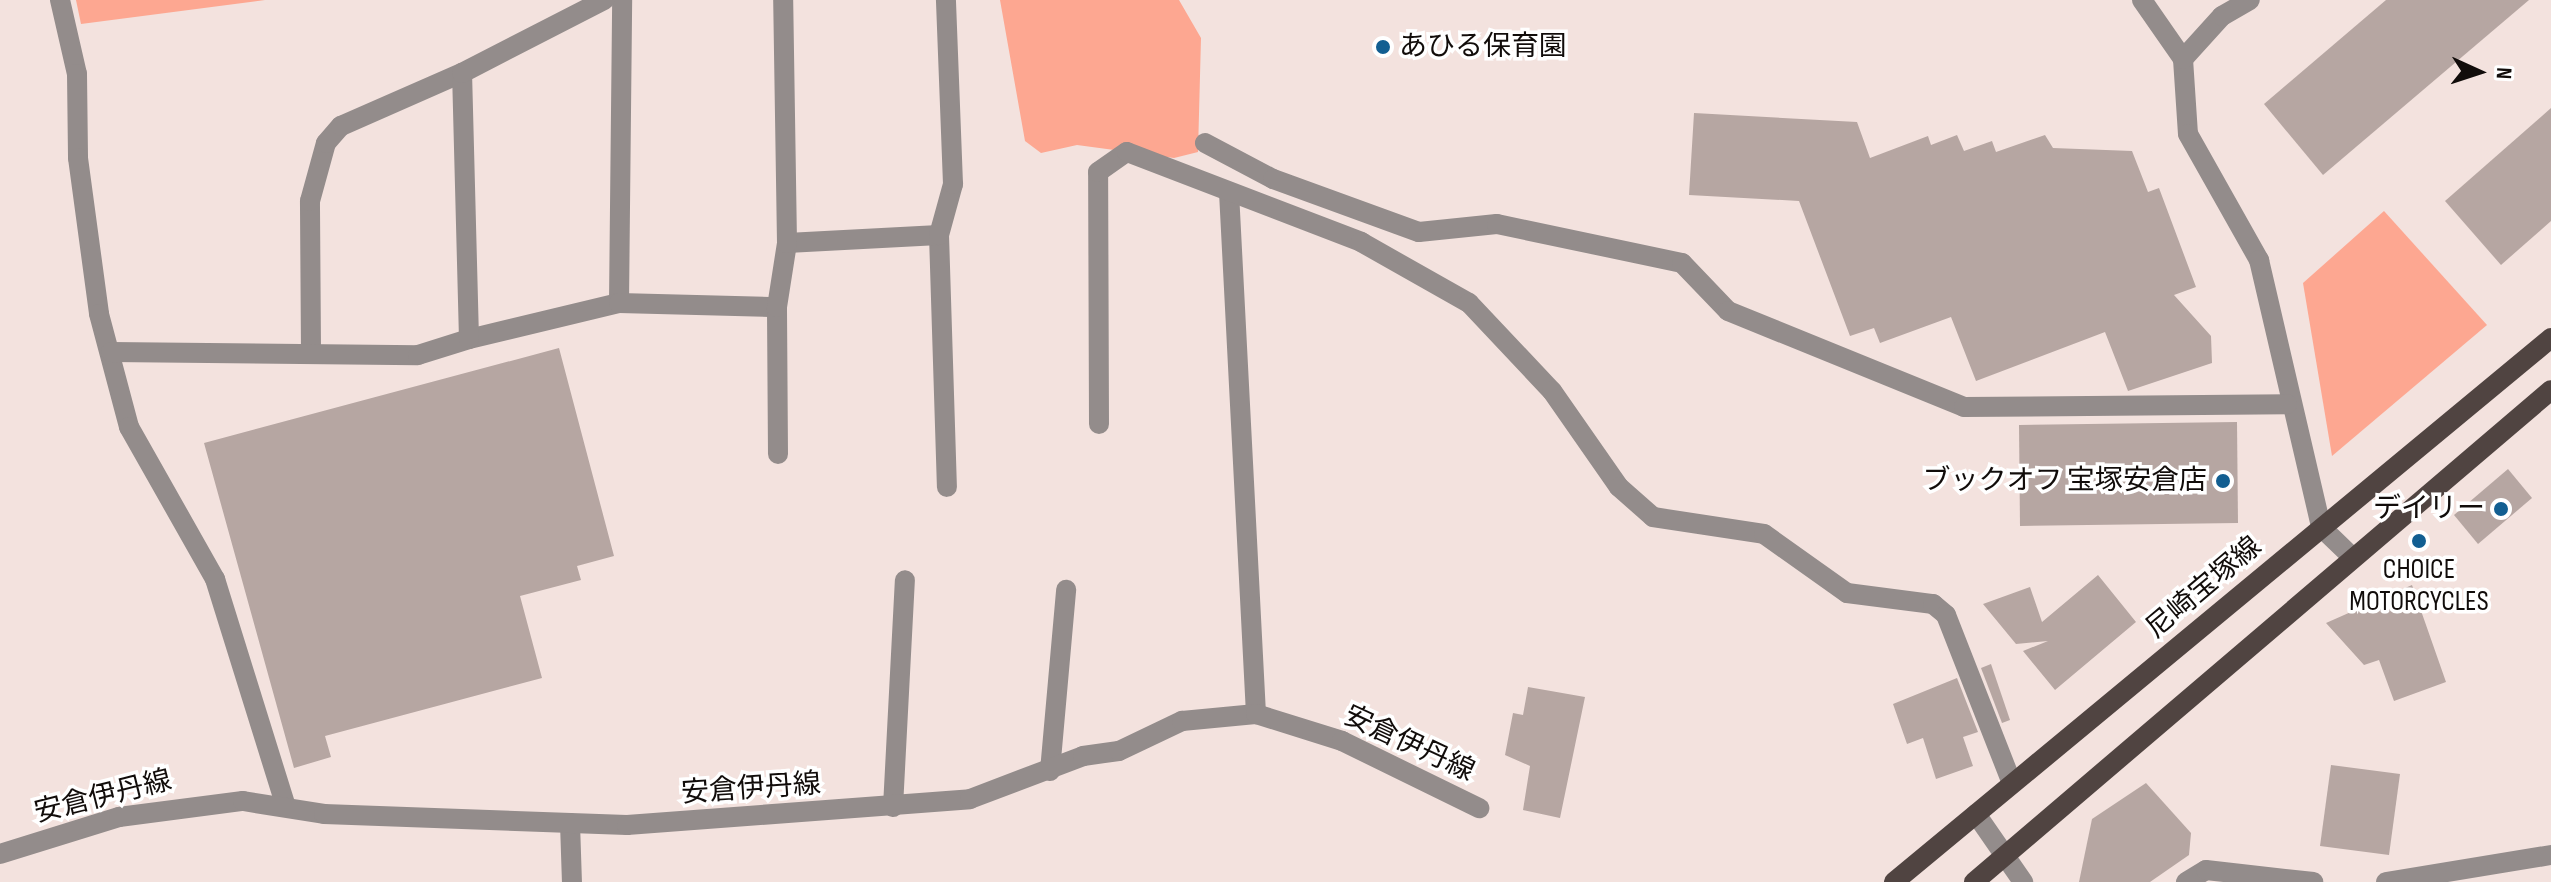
<!DOCTYPE html>
<meta charset="utf-8">
<style>
body{margin:0}
#map{position:relative;width:2551px;height:882px;overflow:hidden;background:#f3e2de;font-family:"Sofia Sans Condensed","Noto Sans JP",sans-serif}
div>[style]{position:absolute}
[style*='--x']{left:calc(var(--x)*1px);top:calc(var(--y)*1px);width:calc(var(--w)*1px);rotate:calc(var(--a)*1deg)}
.green>*{inset:0;background:#fda791}
.building>*{inset:0;background:#b6a6a2}
.minor>*{height:20px;margin:-10px;padding:0 10px;transform-origin:10px;border-radius:10px;background:#938c8b}
.tertiary>*{height:20px;margin:-10px;padding:0 10px;transform-origin:10px;border-radius:10px;background:#938c8b}
.primary>*{height:20px;margin:-10px;padding:0 10px;transform-origin:10px;border-radius:10px;background:#504441}
.dots>*{width:22px;height:22px;translate:-50% -50%;box-sizing:border-box;border:4px solid #fff;border-radius:50%}
span{translate:-50% -50%;white-space:nowrap;text-align:center;line-height:1.15;-webkit-text-stroke:7px #fff;paint-order:stroke}
.poi-label{font-size:28px;color:#110c0a}
.left{translate:0 -50%;text-align:left}
.right{translate:-100% -50%;text-align:right}
.street-label{font-size:28px;color:#110c0a}
.north{position:absolute;left:2439px;top:32px;width:80px;height:80px;-webkit-text-stroke:6px #fff;paint-order:stroke;rotate:93deg;font-size:22px;font-weight:700;line-height:32px;text-align:center;color:#110c0a}
.north::after{content:'';display:block;margin:auto;width:28px;height:36px;background:#110c0a;clip-path:polygon(50% 0,100% 100%,50% 72%,0 100%)}
</style>
<div id="map">
<div class="green">
<i style="clip-path:polygon(76px 0,265px 0,81px 24px)"></i>
<i style="clip-path:polygon(1179px 0,1201px 38px,1198px 152px,1174px 158px,1077px 145px,1041px 153px,1025px 141px,1000px 0)"></i>
<i style="clip-path:polygon(2384px 211px,2487px 325px,2332px 456px,2303px 283px)"></i>
</div>
<div class="building">
<i style="clip-path:polygon(2386px 0,2529px 0,2323px 175px,2264px 104px)"></i>
<i style="clip-path:polygon(2551px 108px,2551px 221px,2501px 265px,2445px 201px)"></i>
<i style="clip-path:polygon(1694px 113px,1857px 122px,1870px 158px,1928px 136px,1931px 145px,1957px 135px,1964px 151px,1992px 141px,1996px 152px,2045px 135px,2053px 148px,2132px 151px,2148px 192px,2159px 188px,2196px 287px,2174px 295px,2211px 336px,2212px 363px,2128px 391px,2105px 332px,1976px 381px,1951px 317px,1880px 343px,1874px 328px,1850px 336px,1799px 201px,1689px 195px)"></i>
<i style="clip-path:polygon(559px 348px,614px 556px,577px 566px,581px 580px,520px 596px,542px 678px,325px 736px,331px 757px,294px 768px,204px 443px)"></i>
<i style="clip-path:polygon(2237px 422px,2238px 523px,2020px 526px,2019px 425px)"></i>
<i style="clip-path:polygon(2508px 469px,2532px 498px,2478px 544px,2454px 515px)"></i>
<i style="clip-path:polygon(2098px 575px,2136px 622px,2055px 690px,2023px 651px,2048px 641px,2016px 644px,1983px 604px,2030px 587px,2042px 622px)"></i>
<i style="clip-path:polygon(2412px 585px,2446px 682px,2394px 701px,2379px 660px,2364px 665px,2326px 623px)"></i>
<i style="clip-path:polygon(1991px 664px,2010px 720px,2002px 723px,1981px 668px)"></i>
<i style="clip-path:polygon(1957px 678px,1978px 732px,1963px 737px,1973px 766px,1936px 779px,1923px 738px,1907px 744px,1893px 704px)"></i>
<i style="clip-path:polygon(1528px 687px,1585px 697px,1560px 818px,1523px 810px,1530px 766px,1505px 755px,1513px 713px,1523px 715px)"></i>
<i style="clip-path:polygon(2331px 765px,2400px 774px,2389px 855px,2320px 846px)"></i>
<i style="clip-path:polygon(2146px 783px,2191px 833px,2189px 855px,2150px 882px,2079px 882px,2092px 819px)"></i>
</div>
<div class="minor">
<i style="--x:60;--y:0;--w:76;--a:77.1"></i>
<i style="--x:77;--y:74;--w:84;--a:89.3"></i>
<i style="--x:78;--y:158;--w:157;--a:82.3"></i>
<i style="--x:99;--y:314;--w:117;--a:75.1"></i>
<i style="--x:129;--y:427;--w:175;--a:60.5"></i>
<i style="--x:215;--y:579;--w:236;--a:72.7"></i>
<i style="--x:2142;--y:0;--w:72;--a:55.2"></i>
<i style="--x:2183;--y:59;--w:75;--a:86.2"></i>
<i style="--x:2188;--y:134;--w:145;--a:60.6"></i>
<i style="--x:2259;--y:260;--w:274;--a:76.9"></i>
<i style="--x:2321;--y:527;--w:42;--a:44"></i>
<i style="--x:2183;--y:59;--w:58;--a:-47.8"></i>
<i style="--x:2222;--y:16;--w:32;--a:-30"></i>
<i style="--x:1205;--y:143;--w:77;--a:27.9"></i>
<i style="--x:1273;--y:179;--w:155;--a:20"></i>
<i style="--x:1419;--y:232;--w:78;--a:-5.9"></i>
<i style="--x:1497;--y:224;--w:189;--a:11.9"></i>
<i style="--x:1682;--y:263;--w:66;--a:46.2"></i>
<i style="--x:1728;--y:311;--w:255;--a:22.1"></i>
<i style="--x:1964;--y:407;--w:323;--a:-0.5"></i>
<i style="--x:1229;--y:192;--w:523;--a:87.04"></i>
<i style="--x:939;--y:235;--w:252;--a:88.2"></i>
<i style="--x:787;--y:243;--w:152;--a:-3"></i>
<i style="--x:939;--y:235;--w:53;--a:-74.6"></i>
<i style="--x:953;--y:184;--w:184;--a:-92.2"></i>
<i style="--x:619;--y:303;--w:303;--a:-89.4"></i>
<i style="--x:469;--y:339;--w:154;--a:-13.5"></i>
<i style="--x:619;--y:303;--w:158;--a:1.5"></i>
<i style="--x:311;--y:351;--w:150;--a:-90.4"></i>
<i style="--x:310;--y:201;--w:60;--a:-74.6"></i>
<i style="--x:326;--y:143;--w:23;--a:-49"></i>
<i style="--x:341;--y:126;--w:132;--a:-23.7"></i>
<i style="--x:111;--y:352;--w:307;--a:0.6"></i>
<i style="--x:418;--y:355;--w:53;--a:-17.4"></i>
<i style="--x:469;--y:339;--w:266;--a:-91.5"></i>
<i style="--x:462;--y:73;--w:160;--a:-27.2"></i>
<i style="--x:1099;--y:424;--w:252;--a:-90.2"></i>
<i style="--x:1098;--y:172;--w:35;--a:-35"></i>
<i style="--x:1127;--y:152;--w:251;--a:21"></i>
<i style="--x:1361;--y:242;--w:124;--a:29.5"></i>
<i style="--x:1469;--y:303;--w:121;--a:46.7"></i>
<i style="--x:1552;--y:391;--w:117;--a:55.1"></i>
<i style="--x:1619;--y:487;--w:45;--a:41.4"></i>
<i style="--x:1653;--y:517;--w:112;--a:8.7"></i>
<i style="--x:1764;--y:534;--w:102;--a:35.4"></i>
<i style="--x:1847;--y:593;--w:87;--a:7.3"></i>
<i style="--x:1933;--y:604;--w:17;--a:40"></i>
<i style="--x:1946;--y:615;--w:180;--a:68.6"></i>
<i style="--x:778;--y:454;--w:147;--a:-90.4"></i>
<i style="--x:777;--y:307;--w:65;--a:-81.1"></i>
<i style="--x:787;--y:243;--w:243;--a:-90.9"></i>
<i style="--x:1050;--y:771;--w:182;--a:-84.9"></i>
<i style="--x:893;--y:807;--w:227;--a:-87"></i>
<i style="--x:570;--y:823;--w:59;--a:88.1"></i>
<i style="--x:0;--y:854;--w:125;--a:-17.3"></i>
<i style="--x:119;--y:817;--w:125;--a:-7.4"></i>
<i style="--x:243;--y:801;--w:82;--a:9.1"></i>
<i style="--x:324;--y:814;--w:303;--a:2.1"></i>
<i style="--x:627;--y:825;--w:344;--a:-4.3"></i>
<i style="--x:970;--y:799;--w:121;--a:-20.8"></i>
<i style="--x:1083;--y:756;--w:36;--a:-8"></i>
<i style="--x:1119;--y:751;--w:70;--a:-25.5"></i>
<i style="--x:1182;--y:721;--w:74;--a:-5.4"></i>
<i style="--x:1256;--y:714;--w:90;--a:17.4"></i>
<i style="--x:1342;--y:741;--w:153;--a:26.1"></i>
<i style="--x:2186;--y:882;--w:23;--a:-31"></i>
<i style="--x:2206;--y:870;--w:108;--a:6.4"></i>
<i style="--x:2386;--y:882;--w:167;--a:-9.3"></i>
</div>
<div class="tertiary">
<i style="--x:1976;--y:814;--w:83;--a:55.3"></i>
</div>
<div class="primary">
<i style="--x:1894;--y:882;--w:853;--a:-39.62"></i>
<i style="--x:1974;--y:882;--w:758;--a:-40.45"></i>
</div>
<div class="dots">
<i style="left:1383px;top:47px;background:#125e91"></i>
<i style="left:2223px;top:481px;background:#125e91"></i>
<i style="left:2501px;top:509px;background:#125e91"></i>
<i style="left:2419px;top:541px;background:#125e91"></i>
</div>
<div class="poi-label">
<span class="left" style="left:1399px;top:47px">あひる保育園</span>
<span class="right" style="left:2207px;top:481px">ブックオフ 宝塚安倉店</span>
<span class="right" style="left:2485px;top:509px">デイリー</span>
<span style="left:2419px;top:586px">CHOICE<br>MOTORCYCLES</span>
</div>
<div class="street-label">
<span style="left:2204px;top:588px;rotate:-40deg">尼崎宝塚線</span>
<span style="left:1409px;top:744px;rotate:25deg">安倉伊丹線</span>
<span style="left:751px;top:789px;rotate:-4deg">安倉伊丹線</span>
<span style="left:103px;top:797px;rotate:-14deg">安倉伊丹線</span>
</div>
<div class="north">N</div>
</div>
